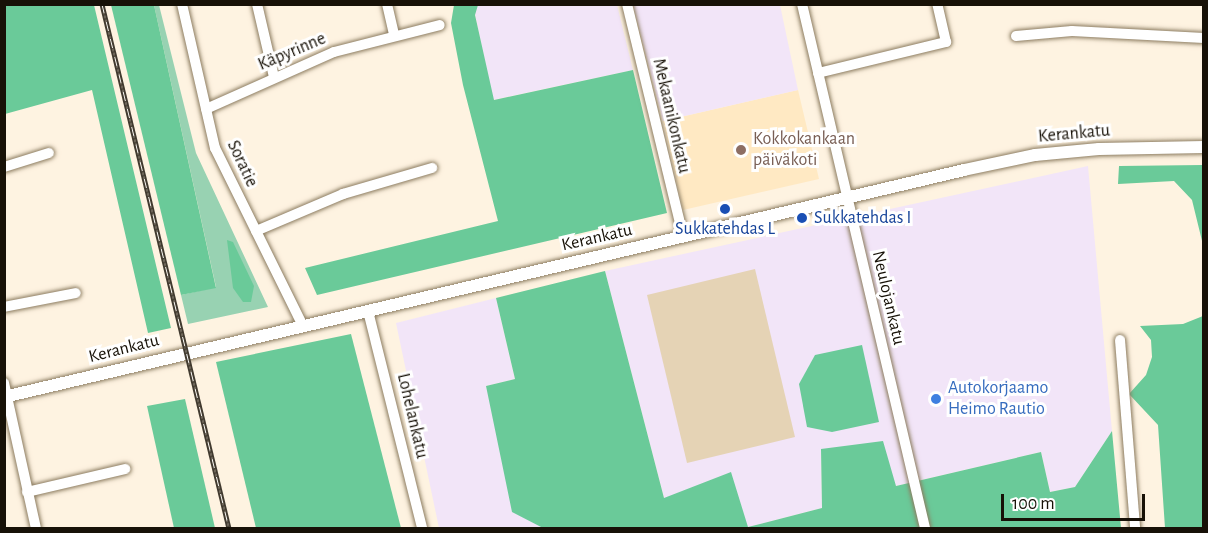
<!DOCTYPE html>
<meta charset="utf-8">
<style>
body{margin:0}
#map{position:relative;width:1208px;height:533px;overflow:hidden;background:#fef3e1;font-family:"Alegreya Sans",sans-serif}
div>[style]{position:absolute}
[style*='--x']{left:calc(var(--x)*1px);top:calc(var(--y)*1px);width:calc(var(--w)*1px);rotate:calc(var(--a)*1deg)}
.built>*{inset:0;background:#ffe9c3}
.industrial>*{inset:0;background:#f2e5f8}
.green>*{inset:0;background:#98d2b2}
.forest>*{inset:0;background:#6aca99}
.building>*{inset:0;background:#e5d3b5}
.roads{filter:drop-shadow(0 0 2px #8c7c60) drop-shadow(0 0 2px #8c7c60)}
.minor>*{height:10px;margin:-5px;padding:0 5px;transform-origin:5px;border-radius:5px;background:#fff}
.tertiary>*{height:12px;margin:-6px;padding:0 6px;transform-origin:6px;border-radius:6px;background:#fff}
.rail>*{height:5px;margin-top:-2.5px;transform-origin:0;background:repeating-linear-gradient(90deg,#fff 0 9px,#413a2f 0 18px);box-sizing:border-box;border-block:2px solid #413a2f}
.dots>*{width:16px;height:16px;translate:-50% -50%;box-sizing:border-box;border:3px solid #fff;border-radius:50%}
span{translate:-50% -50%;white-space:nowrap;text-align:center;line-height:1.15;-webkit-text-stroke:6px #fff;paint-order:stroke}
.street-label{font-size:18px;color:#171107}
.education-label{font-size:18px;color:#785e54}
.left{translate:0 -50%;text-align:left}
.transit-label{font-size:18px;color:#164399}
.shop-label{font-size:18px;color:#366cbe}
.frame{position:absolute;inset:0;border:6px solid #171107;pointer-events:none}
.scale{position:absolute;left:1001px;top:494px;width:144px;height:27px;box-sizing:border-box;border:3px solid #171107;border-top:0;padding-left:8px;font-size:18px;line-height:21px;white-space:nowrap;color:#171107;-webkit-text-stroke:4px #fff;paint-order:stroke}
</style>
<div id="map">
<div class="built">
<i style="clip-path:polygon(798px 90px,819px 179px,683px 210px,663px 121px)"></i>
</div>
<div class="industrial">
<i style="clip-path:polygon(478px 5px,617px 5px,633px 70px,493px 100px,475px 14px)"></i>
<i style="clip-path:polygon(633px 5px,780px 5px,798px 90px,663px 121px)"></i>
<i style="clip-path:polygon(1088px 166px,1112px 431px,1075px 487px,1050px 492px,1041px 452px,896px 486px,821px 449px,822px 508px,748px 527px,664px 498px,605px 271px)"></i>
<i style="clip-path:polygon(496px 298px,515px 379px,486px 386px,534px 520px,543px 528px,439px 528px,396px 323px)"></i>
</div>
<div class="green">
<i style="clip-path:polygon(154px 5px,159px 5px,196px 153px,268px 307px,188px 324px,181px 295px,216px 287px)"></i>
</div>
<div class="forest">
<i style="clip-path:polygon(5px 4px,94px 5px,171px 328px,148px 333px,92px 90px,5px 114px)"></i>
<i style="clip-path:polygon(111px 5px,154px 5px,216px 288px,181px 295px)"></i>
<i style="clip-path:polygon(454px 5px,478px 5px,475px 15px,494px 100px,633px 70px,667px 213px,317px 295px,305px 268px,498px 221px,463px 85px,451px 23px)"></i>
<i style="clip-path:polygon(1203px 165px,1203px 245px,1192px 200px,1174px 181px,1118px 184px,1119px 166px)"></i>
<i style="clip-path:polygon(227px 240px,233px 242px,254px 286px,251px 302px,243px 302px,233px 288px)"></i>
<i style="clip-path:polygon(605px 271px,664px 498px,731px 472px,748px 527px,822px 508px,821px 449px,883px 441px,896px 486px,1041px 452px,1050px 492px,1075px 487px,1112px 431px,1121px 528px,543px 528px,512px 512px,486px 386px,515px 379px,496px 298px)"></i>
<i style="clip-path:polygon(1203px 316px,1203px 528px,1165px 528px,1158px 425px,1129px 394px,1146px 375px,1152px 357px,1151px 340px,1140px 326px,1183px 324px)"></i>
<i style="clip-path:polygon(351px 334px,401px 528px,256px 528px,216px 362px)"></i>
<i style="clip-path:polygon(862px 345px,879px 422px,832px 432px,807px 427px,799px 384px,815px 355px)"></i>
<i style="clip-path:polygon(185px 399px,215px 528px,174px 528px,147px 406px)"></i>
</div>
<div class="building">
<i style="clip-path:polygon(755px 269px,795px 437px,687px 463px,647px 295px)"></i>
</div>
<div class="roads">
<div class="minor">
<i style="--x:182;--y:4;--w:148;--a:77.1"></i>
<i style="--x:215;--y:148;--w:199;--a:63.7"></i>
<i style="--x:257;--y:4;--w:75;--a:76.9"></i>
<i style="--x:387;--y:4;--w:32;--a:77"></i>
<i style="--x:627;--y:4;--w:239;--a:76.4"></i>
<i style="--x:802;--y:4;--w:538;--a:76.79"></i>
<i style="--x:1016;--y:36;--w:56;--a:-5.1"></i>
<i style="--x:1072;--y:31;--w:132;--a:3"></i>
<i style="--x:818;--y:73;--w:132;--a:-13.6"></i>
<i style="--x:946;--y:42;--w:39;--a:-103"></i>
<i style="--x:206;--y:109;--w:140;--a:-24"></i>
<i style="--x:334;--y:52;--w:109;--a:-14.3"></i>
<i style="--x:4;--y:167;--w:47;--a:-17.3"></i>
<i style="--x:256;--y:231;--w:95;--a:-23"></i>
<i style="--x:343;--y:194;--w:93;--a:-16.3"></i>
<i style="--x:4;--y:307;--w:73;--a:-11"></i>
<i style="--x:368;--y:311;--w:224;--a:76"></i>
<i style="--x:1120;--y:340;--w:189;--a:85.4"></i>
<i style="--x:4;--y:383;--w:148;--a:77.6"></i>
<i style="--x:27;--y:492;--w:101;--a:-13.2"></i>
</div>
<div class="tertiary">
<i style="--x:4;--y:397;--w:986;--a:-13.3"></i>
<i style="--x:964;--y:170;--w:73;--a:-11.9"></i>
<i style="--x:1035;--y:155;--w:64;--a:-5.4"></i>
<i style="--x:1099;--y:149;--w:105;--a:-1.1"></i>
</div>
</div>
<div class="rail">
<i style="--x:102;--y:4;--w:539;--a:76.38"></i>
</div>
<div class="dots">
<i style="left:741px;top:150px;background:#8d6e63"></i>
<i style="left:725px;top:209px;background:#1a4fb4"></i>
<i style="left:802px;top:218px;background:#1a4fb4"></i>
<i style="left:936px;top:399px;background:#3f7fe0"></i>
</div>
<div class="street-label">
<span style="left:292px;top:52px;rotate:-23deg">Käpyrinne</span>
<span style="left:671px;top:116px;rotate:77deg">Mekaanikonkatu</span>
<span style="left:1074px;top:134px;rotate:-5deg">Kerankatu</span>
<span style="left:242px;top:164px;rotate:65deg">Soratie</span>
<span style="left:597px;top:238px;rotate:-13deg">Kerankatu</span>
<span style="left:888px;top:298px;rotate:77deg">Neulojankatu</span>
<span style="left:124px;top:349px;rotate:-14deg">Kerankatu</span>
<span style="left:412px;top:416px;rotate:77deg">Lohelankatu</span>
</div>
<div class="education-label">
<span class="left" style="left:753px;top:150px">Kokkokankaan<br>päiväkoti</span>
</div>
<div class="transit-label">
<span class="left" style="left:814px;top:218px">Sukkatehdas I</span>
<span style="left:725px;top:229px">Sukkatehdas L</span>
</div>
<div class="shop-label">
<span class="left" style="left:948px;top:399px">Autokorjaamo<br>Heimo Rautio</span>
</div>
<div class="frame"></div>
<div class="scale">100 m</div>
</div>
